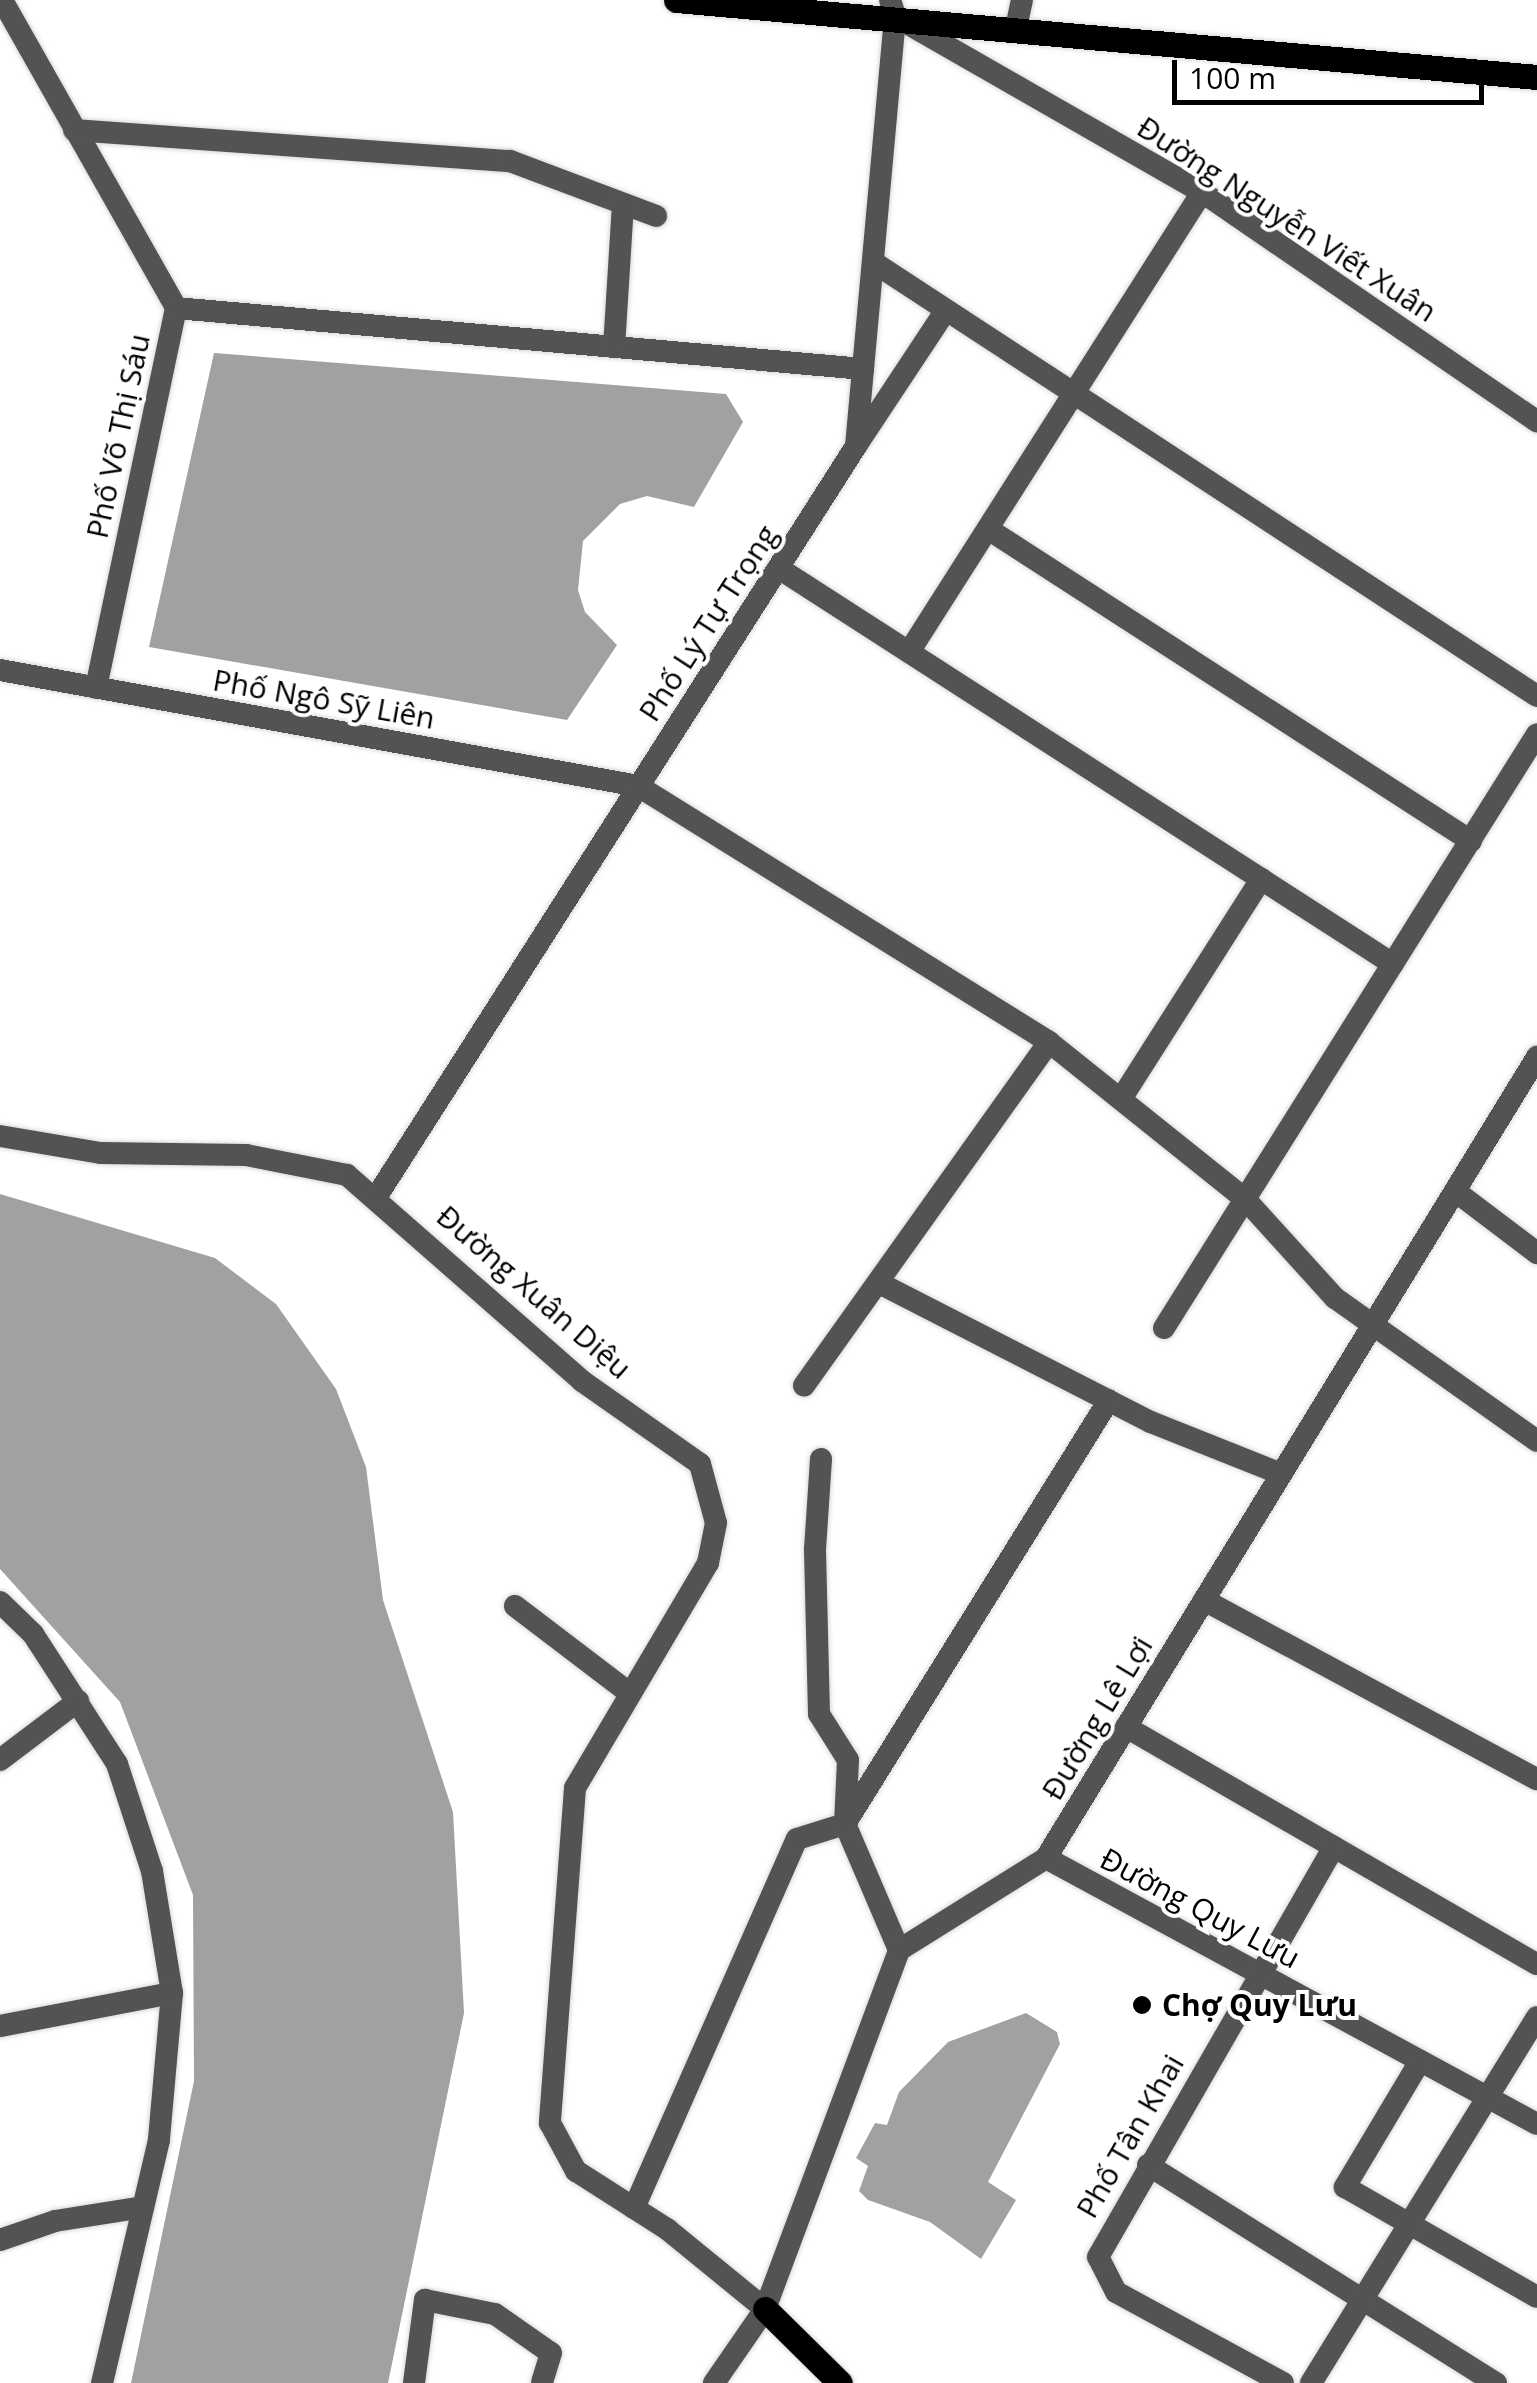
<!DOCTYPE html>
<meta charset="utf-8">
<style>
body{margin:0}
#map{position:relative;width:1537px;height:2383px;overflow:hidden;background:#fff;font-family:"Open Sans",sans-serif}
div>[style]{position:absolute}
[style*='--x']{left:calc(var(--x)*1px);top:calc(var(--y)*1px);width:calc(var(--w)*1px);rotate:calc(var(--a)*1deg)}
.water>*{inset:0;background:#a1a1a1}
.roads{filter:drop-shadow(0 0 2px #dbdbdb) drop-shadow(0 0 2px #dbdbdb)}
.minor>*{height:22px;margin:-11px;padding:0 11px;transform-origin:11px;border-radius:11px;background:#535353}
.major>*{height:25px;margin:-12.5px;padding:0 12.5px;transform-origin:12.5px;border-radius:12.5px;background:#000}
.dots>*{width:28px;height:28px;translate:-50% -50%;box-sizing:border-box;border:5px solid #fff;border-radius:50%}
span{translate:-50% -50%;white-space:nowrap;text-align:center;line-height:1.15;-webkit-text-stroke:8px #fff;paint-order:stroke}
.street-label{font-size:30px;color:#000}
.poi-label{font-size:30px;color:#000;font-weight:700}
.left{translate:0 -50%;text-align:left}
.scale{position:absolute;left:1172px;top:60px;width:312px;height:45px;box-sizing:border-box;border:5px solid #000;border-top:0;padding-left:12px;font-size:30px;line-height:35px;white-space:nowrap;color:#000;-webkit-text-stroke:8px #fff;paint-order:stroke}
</style>
<div id="map">
<div class="water">
<i style="clip-path:polygon(214px 353px,726px 394px,743px 422px,694px 507px,647px 496px,620px 504px,583px 541px,578px 590px,585px 612px,617px 645px,567px 720px,149px 647px)"></i>
<i style="clip-path:polygon(0 1194px,215px 1258px,276px 1304px,336px 1389px,366px 1467px,383px 1600px,453px 1812px,464px 2013px,388px 2383px,131px 2383px,194px 2081px,193px 1895px,120px 1702px,0 1569px)"></i>
<i style="clip-path:polygon(1026px 2013px,1057px 2032px,1060px 2044px,988px 2182px,1016px 2200px,981px 2259px,930px 2222px,868px 2200px,859px 2191px,868px 2166px,856px 2158px,875px 2123px,887px 2125px,899px 2092px,948px 2042px)"></i>
</div>
<div class="roads">
<div class="minor">
<i style="--x:2;--y:0;--w:354;--a:60.5"></i>
<i style="--x:176;--y:308;--w:388;--a:101.9"></i>
<i style="--x:903;--y:21;--w:344;--a:29.8"></i>
<i style="--x:1202;--y:192;--w:406;--a:34.4"></i>
<i style="--x:1016;--y:28;--w:29;--a:-78"></i>
<i style="--x:74;--y:130;--w:437;--a:4.1"></i>
<i style="--x:510;--y:161;--w:156;--a:20.6"></i>
<i style="--x:873;--y:262;--w:793;--a:33.17"></i>
<i style="--x:176;--y:308;--w:690;--a:5.07"></i>
<i style="--x:614;--y:347;--w:143;--a:-86.4"></i>
<i style="--x:858;--y:443;--w:159;--a:-56.5"></i>
<i style="--x:988;--y:529;--w:575;--a:32.86"></i>
<i style="--x:780;--y:569;--w:729;--a:32.8"></i>
<i style="--x:909;--y:652;--w:545;--a:-57.5"></i>
<i style="--x:0;--y:670;--w:648;--a:10.3"></i>
<i style="--x:638;--y:786;--w:484;--a:31.9"></i>
<i style="--x:1049;--y:1042;--w:422;--a:125.5"></i>
<i style="--x:1049;--y:1042;--w:253;--a:38.7"></i>
<i style="--x:1246;--y:1200;--w:132;--a:47.8"></i>
<i style="--x:1335;--y:1298;--w:247;--a:35.3"></i>
<i style="--x:1121;--y:1099;--w:261;--a:-57.5"></i>
<i style="--x:0;--y:1136;--w:102;--a:9.6"></i>
<i style="--x:101;--y:1153;--w:145;--a:0.8"></i>
<i style="--x:246;--y:1155;--w:103;--a:11.2"></i>
<i style="--x:347;--y:1175;--w:313;--a:41.2"></i>
<i style="--x:582;--y:1381;--w:144;--a:35.1"></i>
<i style="--x:700;--y:1464;--w:61;--a:74.8"></i>
<i style="--x:716;--y:1523;--w:41;--a:101.3"></i>
<i style="--x:708;--y:1563;--w:261;--a:120.6"></i>
<i style="--x:575;--y:1788;--w:336;--a:94.3"></i>
<i style="--x:550;--y:2123;--w:55;--a:61.6"></i>
<i style="--x:576;--y:2171;--w:108;--a:32.5"></i>
<i style="--x:667;--y:2229;--w:127;--a:39.2"></i>
<i style="--x:1455;--y:1191;--w:103;--a:37.1"></i>
<i style="--x:377;--y:1196;--w:890;--a:-57.43"></i>
<i style="--x:856;--y:446;--w:432;--a:-84.8"></i>
<i style="--x:895;--y:16;--w:17;--a:-107"></i>
<i style="--x:879;--y:1283;--w:305;--a:27.1"></i>
<i style="--x:1151;--y:1422;--w:140;--a:21.8"></i>
<i style="--x:1164;--y:1328;--w:701;--a:-57.87"></i>
<i style="--x:821;--y:1459;--w:91;--a:93.8"></i>
<i style="--x:815;--y:1550;--w:164;--a:88.6"></i>
<i style="--x:819;--y:1714;--w:54;--a:57.8"></i>
<i style="--x:848;--y:1760;--w:64;--a:92.7"></i>
<i style="--x:845;--y:1824;--w:137;--a:66.8"></i>
<i style="--x:1204;--y:1600;--w:378;--a:28.3"></i>
<i style="--x:0;--y:1602;--w:46;--a:44.1"></i>
<i style="--x:33;--y:1634;--w:155;--a:57.1"></i>
<i style="--x:117;--y:1764;--w:113;--a:71.9"></i>
<i style="--x:152;--y:1871;--w:124;--a:80.7"></i>
<i style="--x:172;--y:1993;--w:148;--a:95.1"></i>
<i style="--x:159;--y:2140;--w:250;--a:103.2"></i>
<i style="--x:515;--y:1606;--w:142;--a:37.3"></i>
<i style="--x:1126;--y:1727;--w:474;--a:30"></i>
<i style="--x:0;--y:1760;--w:98;--a:-37.1"></i>
<i style="--x:1046;--y:1858;--w:558;--a:28.45"></i>
<i style="--x:0;--y:2026;--w:175;--a:-10.9"></i>
<i style="--x:1420;--y:2061;--w:147;--a:120.8"></i>
<i style="--x:1345;--y:2187;--w:221;--a:29.8"></i>
<i style="--x:1148;--y:2165;--w:411;--a:32.1"></i>
<i style="--x:634;--y:2208;--w:403;--a:-66.2"></i>
<i style="--x:797;--y:1839;--w:50;--a:-17.4"></i>
<i style="--x:845;--y:1824;--w:499;--a:-58.1"></i>
<i style="--x:0;--y:2240;--w:58;--a:-19.1"></i>
<i style="--x:55;--y:2221;--w:89;--a:-9"></i>
<i style="--x:414;--y:2383;--w:84;--a:-82.5"></i>
<i style="--x:425;--y:2300;--w:71;--a:11.3"></i>
<i style="--x:495;--y:2314;--w:68;--a:34.9"></i>
<i style="--x:551;--y:2353;--w:31;--a:107"></i>
<i style="--x:714;--y:2383;--w:90;--a:-55.4"></i>
<i style="--x:765;--y:2309;--w:383;--a:-69.5"></i>
<i style="--x:899;--y:1950;--w:173;--a:-32"></i>
<i style="--x:1046;--y:1858;--w:940;--a:-58.49"></i>
<i style="--x:1283;--y:2383;--w:190;--a:-151.4"></i>
<i style="--x:1116;--y:2292;--w:39;--a:-117"></i>
<i style="--x:1098;--y:2257;--w:473;--a:-60.1"></i>
<i style="--x:1311;--y:2383;--w:430;--a:-58.3"></i>
</div>
<div class="major">
<i style="--x:676;--y:0;--w:864;--a:5.11"></i>
<i style="--x:765;--y:2309;--w:105;--a:44.6"></i>
</div>
</div>
<div class="dots">
<i style="left:1142px;top:2005px;background:#000"></i>
</div>
<div class="street-label">
<span style="left:1287px;top:219px;rotate:33deg">Đường Nguyễn Viết Xuân</span>
<span style="left:118px;top:436px;rotate:-78deg">Phố Võ Thị Sáu</span>
<span style="left:708px;top:623px;rotate:-57deg">Phố Lý Tự Trọng</span>
<span style="left:324px;top:699px;rotate:10deg">Phố Ngô Sỹ Liên</span>
<span style="left:534px;top:1292px;rotate:41deg">Đường Xuân Diệu</span>
<span style="left:1097px;top:1718px;rotate:-59deg">Đường Lê Lợi</span>
<span style="left:1200px;top:1908px;rotate:28deg">Đường Quy Lưu</span>
<span style="left:1130px;top:2136px;rotate:-60deg">Phố Tân Khai</span>
</div>
<div class="poi-label">
<span class="left" style="left:1162px;top:2005px">Chợ Quy Lưu</span>
</div>
<div class="scale">100 m</div>
</div>
